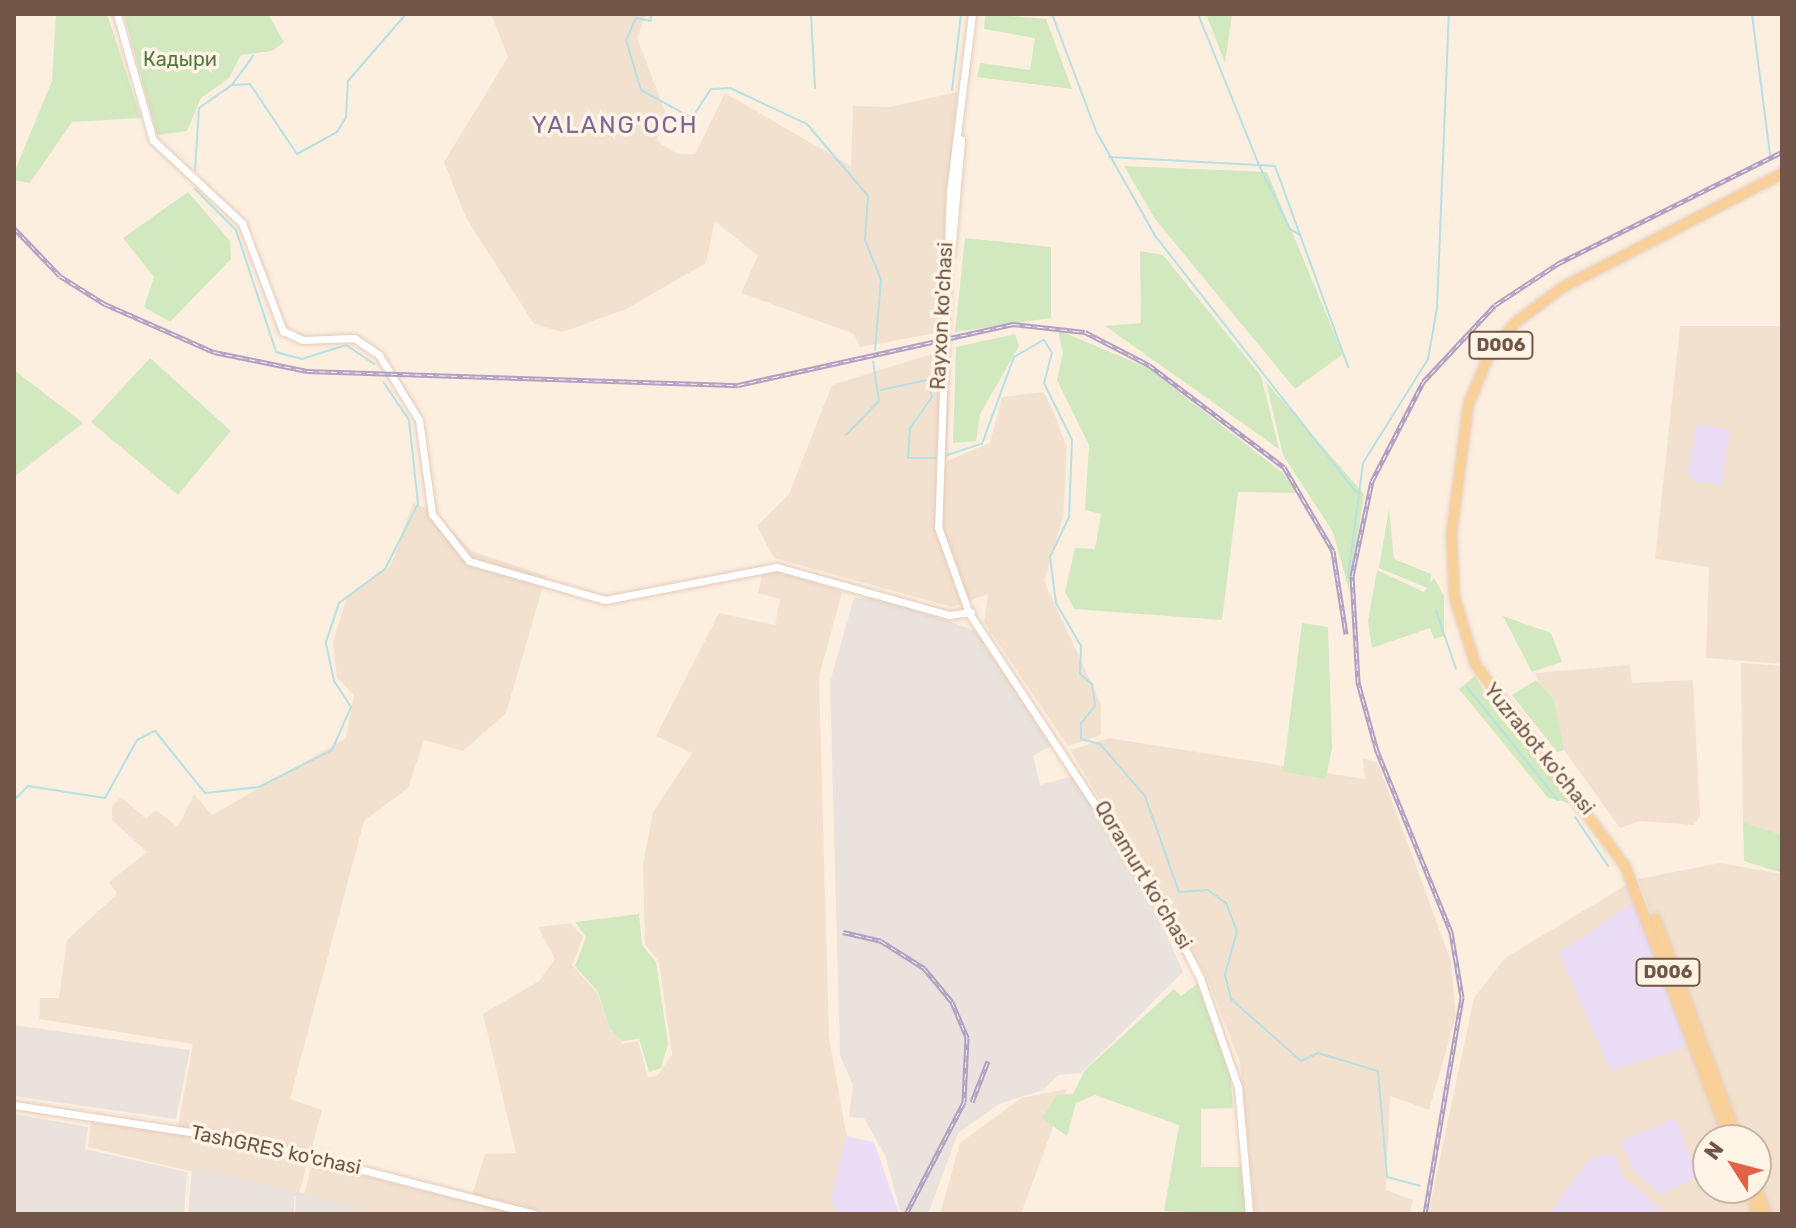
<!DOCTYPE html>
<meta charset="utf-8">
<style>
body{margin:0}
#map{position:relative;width:1796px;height:1228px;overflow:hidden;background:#fcefe0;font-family:Rubik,sans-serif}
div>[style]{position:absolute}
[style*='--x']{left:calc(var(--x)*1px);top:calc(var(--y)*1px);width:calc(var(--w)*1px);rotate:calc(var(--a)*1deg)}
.residential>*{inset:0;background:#f3e1cf}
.industrial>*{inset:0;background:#eae2dc}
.education>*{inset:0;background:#ecddf7}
.green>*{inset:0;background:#d2e8bf}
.stream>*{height:2px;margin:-1px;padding:0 1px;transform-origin:1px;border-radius:1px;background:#b6e0e4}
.roads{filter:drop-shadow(0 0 2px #e4ccbb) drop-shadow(0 0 2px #e4ccbb)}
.secondary>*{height:7px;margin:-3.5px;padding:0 3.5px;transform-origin:3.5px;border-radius:3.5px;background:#fff}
.primary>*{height:9px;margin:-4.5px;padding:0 4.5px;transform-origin:4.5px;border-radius:4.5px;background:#fad099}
.rail>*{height:5px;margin-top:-2.5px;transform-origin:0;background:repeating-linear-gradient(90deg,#fff4e6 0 6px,#b1a0c4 0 12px);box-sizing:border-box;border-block:2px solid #b1a0c4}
span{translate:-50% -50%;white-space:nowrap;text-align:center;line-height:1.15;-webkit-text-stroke:7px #fff4e6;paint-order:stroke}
.shield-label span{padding:2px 6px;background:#fff4e6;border:2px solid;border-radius:6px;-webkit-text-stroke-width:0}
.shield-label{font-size:18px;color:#725548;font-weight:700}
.park-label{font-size:20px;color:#547841}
.street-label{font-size:20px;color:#725548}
.quarter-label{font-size:24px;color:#826495;letter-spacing:2px}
.frame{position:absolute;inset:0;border:16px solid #725548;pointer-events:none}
.north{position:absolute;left:1692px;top:1124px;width:80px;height:80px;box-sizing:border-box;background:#fff4e6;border:2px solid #c7b4a7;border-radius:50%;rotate:306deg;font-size:22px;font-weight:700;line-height:32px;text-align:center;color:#725548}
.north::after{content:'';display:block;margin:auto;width:28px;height:36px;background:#e46146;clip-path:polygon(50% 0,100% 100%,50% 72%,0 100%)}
</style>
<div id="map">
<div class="residential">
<i style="clip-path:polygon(491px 14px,646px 14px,637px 38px,665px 111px,657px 141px,677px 154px,695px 154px,725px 93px,851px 166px,853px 106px,890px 107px,957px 92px,937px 333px,860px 347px,854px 334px,741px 293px,758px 256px,715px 221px,706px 263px,626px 309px,563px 332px,534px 324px,466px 218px,444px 162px,508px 57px)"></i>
<i style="clip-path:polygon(1680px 326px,1782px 326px,1782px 664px,1706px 658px,1709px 567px,1655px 559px)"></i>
<i style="clip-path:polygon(951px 348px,947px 461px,990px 443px,1002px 397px,1044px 392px,1054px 413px,1067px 448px,1063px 517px,1044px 581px,1101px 704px,1101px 735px,1068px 746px,984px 622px,988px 594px,952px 607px,774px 558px,757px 526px,789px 494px,832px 385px)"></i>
<i style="clip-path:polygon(413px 503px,433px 511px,471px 551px,546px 576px,506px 713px,463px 751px,424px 740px,408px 788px,364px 821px,290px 1099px,322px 1110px,298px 1197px,88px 1147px,91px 1121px,177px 1132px,193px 1044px,39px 1019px,40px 998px,59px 998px,67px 940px,117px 894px,109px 882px,147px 852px,112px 820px,112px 806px,121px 797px,146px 819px,156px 810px,178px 827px,194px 794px,212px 815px,346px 738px,354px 695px,337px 678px,333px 642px,347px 597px,390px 567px)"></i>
<i style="clip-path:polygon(784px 571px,842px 592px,819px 677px,829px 1036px,860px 1214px,376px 1214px,304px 1194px,312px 1163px,470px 1202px,485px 1154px,516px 1153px,483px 1014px,539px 981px,555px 959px,538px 927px,570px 923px,583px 937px,572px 965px,598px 994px,611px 1032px,618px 1031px,622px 1044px,638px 1041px,648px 1077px,657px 1076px,672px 1055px,659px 962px,645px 944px,643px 865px,653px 812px,692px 753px,656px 736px,719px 613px,775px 625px,780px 599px,758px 593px,763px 572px)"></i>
<i style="clip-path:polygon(1741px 663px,1782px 666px,1782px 835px,1743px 822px)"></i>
<i style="clip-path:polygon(1630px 665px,1632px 683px,1693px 680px,1700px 815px,1694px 825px,1640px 821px,1620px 828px,1564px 750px,1535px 673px)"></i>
<i style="clip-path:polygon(1109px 738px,1365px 779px,1363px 758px,1378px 763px,1451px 961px,1456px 1016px,1429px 1110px,1390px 1096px,1386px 1190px,1413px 1200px,1410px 1214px,1255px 1214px,1240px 1062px,1206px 975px,1070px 750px)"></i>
<i style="clip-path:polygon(1720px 863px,1782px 874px,1782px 1214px,1766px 1214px,1756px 1188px,1756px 1140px,1738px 1140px,1638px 879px)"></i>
<i style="clip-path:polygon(1633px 881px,1729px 1140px,1708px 1140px,1708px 1188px,1748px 1188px,1758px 1214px,1428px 1214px,1474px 998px,1505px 958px)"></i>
<i style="clip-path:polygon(1067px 1089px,1021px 1214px,940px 1214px,960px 1143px,1021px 1098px)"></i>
</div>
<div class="industrial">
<i style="clip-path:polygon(854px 598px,885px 598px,978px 632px,1054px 744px,1033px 756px,1040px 785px,1073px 776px,1153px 903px,1183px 972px,1081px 1073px,1058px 1075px,1043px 1090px,999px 1104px,958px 1133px,928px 1214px,901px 1214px,885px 1155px,864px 1118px,849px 1117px,853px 1085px,840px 1055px,830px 682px)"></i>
<i style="clip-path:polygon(14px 1025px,190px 1050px,176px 1119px,14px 1096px)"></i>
<i style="clip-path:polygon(14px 1114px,88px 1127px,85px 1149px,187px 1172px,184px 1214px,14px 1214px)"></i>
<i style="clip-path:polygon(192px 1168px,294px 1192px,294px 1214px,188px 1214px)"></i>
<i style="clip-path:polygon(296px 1191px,378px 1214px,295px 1214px)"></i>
</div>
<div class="education">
<i style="clip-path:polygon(1697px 424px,1731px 430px,1721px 485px,1694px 481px,1688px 472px)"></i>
<i style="clip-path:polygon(1634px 902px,1687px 1047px,1611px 1071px,1559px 953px)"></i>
<i style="clip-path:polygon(1675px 1118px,1698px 1176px,1661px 1195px,1634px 1171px,1621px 1141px)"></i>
<i style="clip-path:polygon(846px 1136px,874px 1142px,899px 1214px,842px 1214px,830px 1204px)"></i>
<i style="clip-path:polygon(1614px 1153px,1623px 1177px,1662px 1209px,1658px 1214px,1549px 1214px,1590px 1158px)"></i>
</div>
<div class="green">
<i style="clip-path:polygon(56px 14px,107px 14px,141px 118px,72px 122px,30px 183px,14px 180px,14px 173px,52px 81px)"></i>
<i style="clip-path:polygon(124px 14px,268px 14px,284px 42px,272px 51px,241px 55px,229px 78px,201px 98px,187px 131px,157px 135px)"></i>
<i style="clip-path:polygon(985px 14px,1046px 19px,1072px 89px,977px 77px,980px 63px,1030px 70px,1035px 38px,984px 29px)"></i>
<i style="clip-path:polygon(1206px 14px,1232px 14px,1225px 63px)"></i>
<i style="clip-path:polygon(1124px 166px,1267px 172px,1343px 354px,1295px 389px,1155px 219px)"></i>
<i style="clip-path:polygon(188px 192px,230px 241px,231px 259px,170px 322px,144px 307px,154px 277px,123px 238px)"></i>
<i style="clip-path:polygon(965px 238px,1051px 247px,1051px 318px,955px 332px)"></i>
<i style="clip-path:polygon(1140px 251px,1163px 255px,1261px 376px,1279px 449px,1105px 326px,1141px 323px)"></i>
<i style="clip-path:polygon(1058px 330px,1148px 368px,1283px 473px,1297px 493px,1238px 492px,1222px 620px,1074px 609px,1065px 592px,1075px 548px,1095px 549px,1101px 514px,1085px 510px,1089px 445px,1057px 380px,1063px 353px)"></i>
<i style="clip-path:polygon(1015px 334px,1019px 346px,980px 414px,976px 441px,953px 443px,956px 347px)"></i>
<i style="clip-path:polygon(150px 358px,231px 431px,178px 495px,91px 422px)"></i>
<i style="clip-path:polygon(14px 370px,83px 423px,14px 477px)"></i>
<i style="clip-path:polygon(1266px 382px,1364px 494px,1350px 593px,1333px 532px,1283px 455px)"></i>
<i style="clip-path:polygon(1389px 509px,1394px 559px,1431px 574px,1430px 589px,1379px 568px)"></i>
<i style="clip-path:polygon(1377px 570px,1424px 592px,1434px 578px,1444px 596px,1444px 636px,1434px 639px,1430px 628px,1372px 648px,1368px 621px)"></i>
<i style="clip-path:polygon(1503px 616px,1551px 633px,1562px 662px,1532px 672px)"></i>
<i style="clip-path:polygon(1302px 623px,1328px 627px,1332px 748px,1326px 779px,1283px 772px)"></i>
<i style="clip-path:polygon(1475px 676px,1499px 716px,1577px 805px,1548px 798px,1459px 689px)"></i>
<i style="clip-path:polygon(1536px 680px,1554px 700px,1564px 750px,1557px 752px,1512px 695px)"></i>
<i style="clip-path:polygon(1743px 822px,1782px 835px,1782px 873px,1744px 861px)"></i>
<i style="clip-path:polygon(639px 914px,642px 945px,656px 962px,668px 1044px,661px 1068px,649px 1072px,639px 1039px,622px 1041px,610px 1029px,598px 992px,575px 966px,586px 937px,575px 922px)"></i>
<i style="clip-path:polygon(1197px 984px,1230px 1068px,1233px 1108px,1201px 1109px,1201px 1167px,1243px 1167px,1245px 1214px,1164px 1211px,1179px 1125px,1095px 1095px,1076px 1103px,1067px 1136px,1042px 1118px,1057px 1095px,1073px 1094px,1085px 1070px,1174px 989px,1181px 996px)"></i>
</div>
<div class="stream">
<i style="--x:652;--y:14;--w:7;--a:106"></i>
<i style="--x:650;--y:21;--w:14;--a:-168"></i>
<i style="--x:636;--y:18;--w:24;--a:114"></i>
<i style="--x:626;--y:40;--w:52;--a:73.3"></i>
<i style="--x:641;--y:90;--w:58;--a:28.8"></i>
<i style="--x:692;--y:118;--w:35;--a:-57"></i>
<i style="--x:711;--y:89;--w:19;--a:-3"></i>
<i style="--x:730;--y:88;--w:85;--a:25.1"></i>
<i style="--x:807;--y:124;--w:94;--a:49.7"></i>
<i style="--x:868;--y:196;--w:44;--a:93.9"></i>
<i style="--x:865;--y:240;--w:43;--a:68.2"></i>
<i style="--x:881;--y:280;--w:70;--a:94.9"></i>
<i style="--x:811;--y:14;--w:74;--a:86.9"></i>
<i style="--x:1052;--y:14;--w:125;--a:69.4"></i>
<i style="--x:1096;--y:131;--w:122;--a:60.5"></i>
<i style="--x:1156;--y:237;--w:324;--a:51.9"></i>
<i style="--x:1198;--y:14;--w:163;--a:68"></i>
<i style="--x:1259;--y:165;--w:71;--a:64.2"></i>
<i style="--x:1290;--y:229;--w:12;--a:31"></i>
<i style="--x:1752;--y:14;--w:142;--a:82.7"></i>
<i style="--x:232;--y:85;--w:18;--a:-3"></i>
<i style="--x:250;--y:84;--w:84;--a:56.1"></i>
<i style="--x:297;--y:154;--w:46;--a:-28.8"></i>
<i style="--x:337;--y:132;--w:17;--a:-59"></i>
<i style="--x:346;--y:117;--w:36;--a:-87"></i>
<i style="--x:348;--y:81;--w:89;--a:-49.1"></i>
<i style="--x:952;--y:90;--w:77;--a:-83.2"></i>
<i style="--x:1109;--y:157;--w:166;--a:3.1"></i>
<i style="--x:1275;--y:166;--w:214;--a:70"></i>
<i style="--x:195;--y:170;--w:62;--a:-86.3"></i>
<i style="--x:199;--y:108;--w:40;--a:-34.9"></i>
<i style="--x:232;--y:85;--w:36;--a:-54"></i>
<i style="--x:195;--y:189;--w:58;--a:45"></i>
<i style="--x:236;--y:230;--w:128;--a:71.8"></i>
<i style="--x:276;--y:352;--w:27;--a:15"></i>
<i style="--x:302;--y:359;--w:46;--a:-17.7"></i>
<i style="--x:346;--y:345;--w:34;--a:34"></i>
<i style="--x:881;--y:390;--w:47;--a:-12.3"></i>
<i style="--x:927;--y:380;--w:18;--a:74"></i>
<i style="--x:932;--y:397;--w:39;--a:125"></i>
<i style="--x:910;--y:429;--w:29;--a:94"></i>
<i style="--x:908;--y:458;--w:30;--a:0"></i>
<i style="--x:846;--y:435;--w:47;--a:-45.9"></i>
<i style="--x:879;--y:401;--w:40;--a:-98.5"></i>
<i style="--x:944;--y:456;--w:40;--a:-18"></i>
<i style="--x:982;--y:444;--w:93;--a:-69.8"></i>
<i style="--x:1014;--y:357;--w:34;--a:-30"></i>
<i style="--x:1044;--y:340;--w:15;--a:58"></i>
<i style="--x:1052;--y:353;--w:31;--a:105"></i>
<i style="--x:1044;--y:383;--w:64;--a:63.8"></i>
<i style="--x:1072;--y:440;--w:77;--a:92.2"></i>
<i style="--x:1069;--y:517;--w:44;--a:115.4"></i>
<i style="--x:1050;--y:557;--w:46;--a:82.6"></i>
<i style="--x:1056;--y:603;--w:50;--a:59.8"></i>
<i style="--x:1081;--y:646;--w:28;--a:92"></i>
<i style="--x:1080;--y:674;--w:16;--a:40"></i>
<i style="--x:1092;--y:684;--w:22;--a:82"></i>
<i style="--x:1095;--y:706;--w:22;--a:129"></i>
<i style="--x:1081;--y:723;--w:16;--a:90"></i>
<i style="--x:1081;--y:739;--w:20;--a:15"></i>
<i style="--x:1100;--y:744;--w:69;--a:49.1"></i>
<i style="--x:1145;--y:796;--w:102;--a:70.5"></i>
<i style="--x:1179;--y:892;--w:29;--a:-4"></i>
<i style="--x:1208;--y:890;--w:22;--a:36"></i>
<i style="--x:1226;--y:903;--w:30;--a:69"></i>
<i style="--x:1237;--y:931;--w:46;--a:105.3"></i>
<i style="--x:1225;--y:975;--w:25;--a:76"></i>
<i style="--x:1231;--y:999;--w:94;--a:41.5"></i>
<i style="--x:1301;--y:1061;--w:19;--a:-25"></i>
<i style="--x:1318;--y:1053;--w:63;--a:16.7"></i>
<i style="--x:1378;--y:1071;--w:106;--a:85.1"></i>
<i style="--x:1387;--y:1177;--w:34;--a:15"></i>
<i style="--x:1348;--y:577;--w:115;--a:-82.5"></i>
<i style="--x:1363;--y:463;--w:123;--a:-58"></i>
<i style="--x:1428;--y:359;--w:52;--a:-80"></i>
<i style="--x:1437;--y:308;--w:294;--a:-87.7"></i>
<i style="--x:1436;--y:610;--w:62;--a:71.3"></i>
<i style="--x:1467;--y:687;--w:145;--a:51.2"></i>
<i style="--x:14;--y:800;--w:20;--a:-45"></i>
<i style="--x:28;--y:786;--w:78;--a:8.9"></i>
<i style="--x:105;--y:798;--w:66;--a:-61.1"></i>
<i style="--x:137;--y:740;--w:20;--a:-27"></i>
<i style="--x:155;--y:731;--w:80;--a:51.1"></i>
<i style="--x:205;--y:793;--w:54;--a:-6.3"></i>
<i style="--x:259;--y:787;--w:82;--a:-26.9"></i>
<i style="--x:332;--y:750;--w:47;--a:-66.2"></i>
<i style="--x:351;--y:707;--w:31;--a:-123"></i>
<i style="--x:334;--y:681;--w:40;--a:-102"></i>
<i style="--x:326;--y:642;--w:41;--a:-71.6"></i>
<i style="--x:339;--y:603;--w:57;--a:-36.5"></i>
<i style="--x:385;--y:569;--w:73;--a:-63.1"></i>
<i style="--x:418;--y:504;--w:84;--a:-96.1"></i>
<i style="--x:409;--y:420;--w:45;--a:-124"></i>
<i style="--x:1575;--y:817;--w:59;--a:56"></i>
</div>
<div class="roads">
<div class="secondary">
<i style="--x:117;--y:14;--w:131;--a:74.1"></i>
<i style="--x:153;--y:140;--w:122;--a:43"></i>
<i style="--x:242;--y:223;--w:116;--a:69.2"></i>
<i style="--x:283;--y:331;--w:22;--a:24"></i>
<i style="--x:303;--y:340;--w:51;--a:-2.2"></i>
<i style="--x:354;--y:338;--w:30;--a:34"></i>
<i style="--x:379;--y:355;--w:76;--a:58.4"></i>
<i style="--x:419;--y:420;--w:95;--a:82.1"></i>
<i style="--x:432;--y:514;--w:60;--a:51.8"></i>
<i style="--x:469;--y:561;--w:141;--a:16"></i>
<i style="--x:605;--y:600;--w:175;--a:-10.9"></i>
<i style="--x:777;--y:567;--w:179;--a:15.6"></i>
<i style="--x:949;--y:615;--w:22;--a:-8"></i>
<i style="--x:972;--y:14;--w:177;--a:97.1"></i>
<i style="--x:950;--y:190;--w:337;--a:92"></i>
<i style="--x:938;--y:527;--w:91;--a:70.2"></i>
<i style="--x:969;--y:613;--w:368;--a:56.7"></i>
<i style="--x:1171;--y:921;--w:64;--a:63"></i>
<i style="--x:1200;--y:978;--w:115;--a:70.8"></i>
<i style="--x:1238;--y:1087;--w:127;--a:85"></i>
<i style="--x:951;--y:254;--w:115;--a:-85"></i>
<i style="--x:14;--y:1105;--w:239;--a:8.7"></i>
<i style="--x:250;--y:1141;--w:293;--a:14.4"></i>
</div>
<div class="primary">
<i style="--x:1655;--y:918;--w:237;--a:69.5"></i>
<i style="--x:1729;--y:1140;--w:293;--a:-110.8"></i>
<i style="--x:1625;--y:866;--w:252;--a:-126.6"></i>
<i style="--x:1475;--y:664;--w:70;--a:-107.4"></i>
<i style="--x:1454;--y:597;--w:64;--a:-92.7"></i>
<i style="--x:1451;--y:533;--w:130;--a:-82.5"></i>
<i style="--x:1468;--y:404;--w:50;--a:-67.6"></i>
<i style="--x:1487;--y:358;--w:44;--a:-52.4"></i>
<i style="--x:1514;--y:323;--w:60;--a:-36.9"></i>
<i style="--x:1562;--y:287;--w:248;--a:-27.4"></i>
<i style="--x:1748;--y:1188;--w:28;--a:69"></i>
<i style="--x:1756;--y:1188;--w:28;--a:69"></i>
</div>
</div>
<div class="rail">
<i style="--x:14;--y:228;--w:66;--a:46.2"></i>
<i style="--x:60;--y:276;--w:53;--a:31.9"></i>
<i style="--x:105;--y:304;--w:119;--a:23.8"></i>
<i style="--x:214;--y:352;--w:95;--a:11.5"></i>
<i style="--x:307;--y:371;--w:431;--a:1.9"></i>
<i style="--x:738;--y:385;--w:282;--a:-12.5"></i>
<i style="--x:1013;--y:324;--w:72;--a:6.3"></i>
<i style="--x:1085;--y:332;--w:72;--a:27.3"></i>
<i style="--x:1149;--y:365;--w:169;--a:37.1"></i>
<i style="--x:1284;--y:467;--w:97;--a:59.7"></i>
<i style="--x:1333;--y:551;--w:84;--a:81.1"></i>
<i style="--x:843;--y:932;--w:39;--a:13"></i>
<i style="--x:881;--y:941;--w:51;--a:32.1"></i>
<i style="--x:924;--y:968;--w:44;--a:50.5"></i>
<i style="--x:952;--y:1002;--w:39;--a:67"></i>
<i style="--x:967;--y:1038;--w:64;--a:92.7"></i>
<i style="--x:964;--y:1102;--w:126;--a:117.4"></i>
<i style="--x:972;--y:1102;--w:44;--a:-68.7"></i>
<i style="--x:1425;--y:1214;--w:220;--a:-80.3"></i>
<i style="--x:1462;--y:997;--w:66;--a:-99.6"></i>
<i style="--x:1451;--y:932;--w:196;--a:-112.2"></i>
<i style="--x:1377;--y:751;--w:72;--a:-105.4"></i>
<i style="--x:1358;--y:682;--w:106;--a:-93.2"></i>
<i style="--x:1352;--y:576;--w:97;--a:-78.1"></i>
<i style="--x:1372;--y:481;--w:111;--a:-62.7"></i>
<i style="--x:1423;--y:382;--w:105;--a:-46.9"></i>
<i style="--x:1495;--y:305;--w:77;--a:-33.3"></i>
<i style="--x:1559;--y:263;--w:249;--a:-26.5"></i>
</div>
<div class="shield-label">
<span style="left:1501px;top:345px">D006</span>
<span style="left:1668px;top:972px">D006</span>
</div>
<div class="park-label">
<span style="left:180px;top:59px">Кадыри</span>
</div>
<div class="street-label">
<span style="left:942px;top:316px;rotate:-87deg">Rayxon ko'chasi</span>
<span style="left:1539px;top:749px;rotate:51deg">Yuzrabot ko'chasi</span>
<span style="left:1143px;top:875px;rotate:59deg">Qoramurt koʻchasi</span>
<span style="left:276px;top:1150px;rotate:12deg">TashGRES ko'chasi</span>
</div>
<div class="quarter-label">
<span style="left:615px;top:126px">YALANG'OCH</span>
</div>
<div class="frame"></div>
<div class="north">N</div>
</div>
